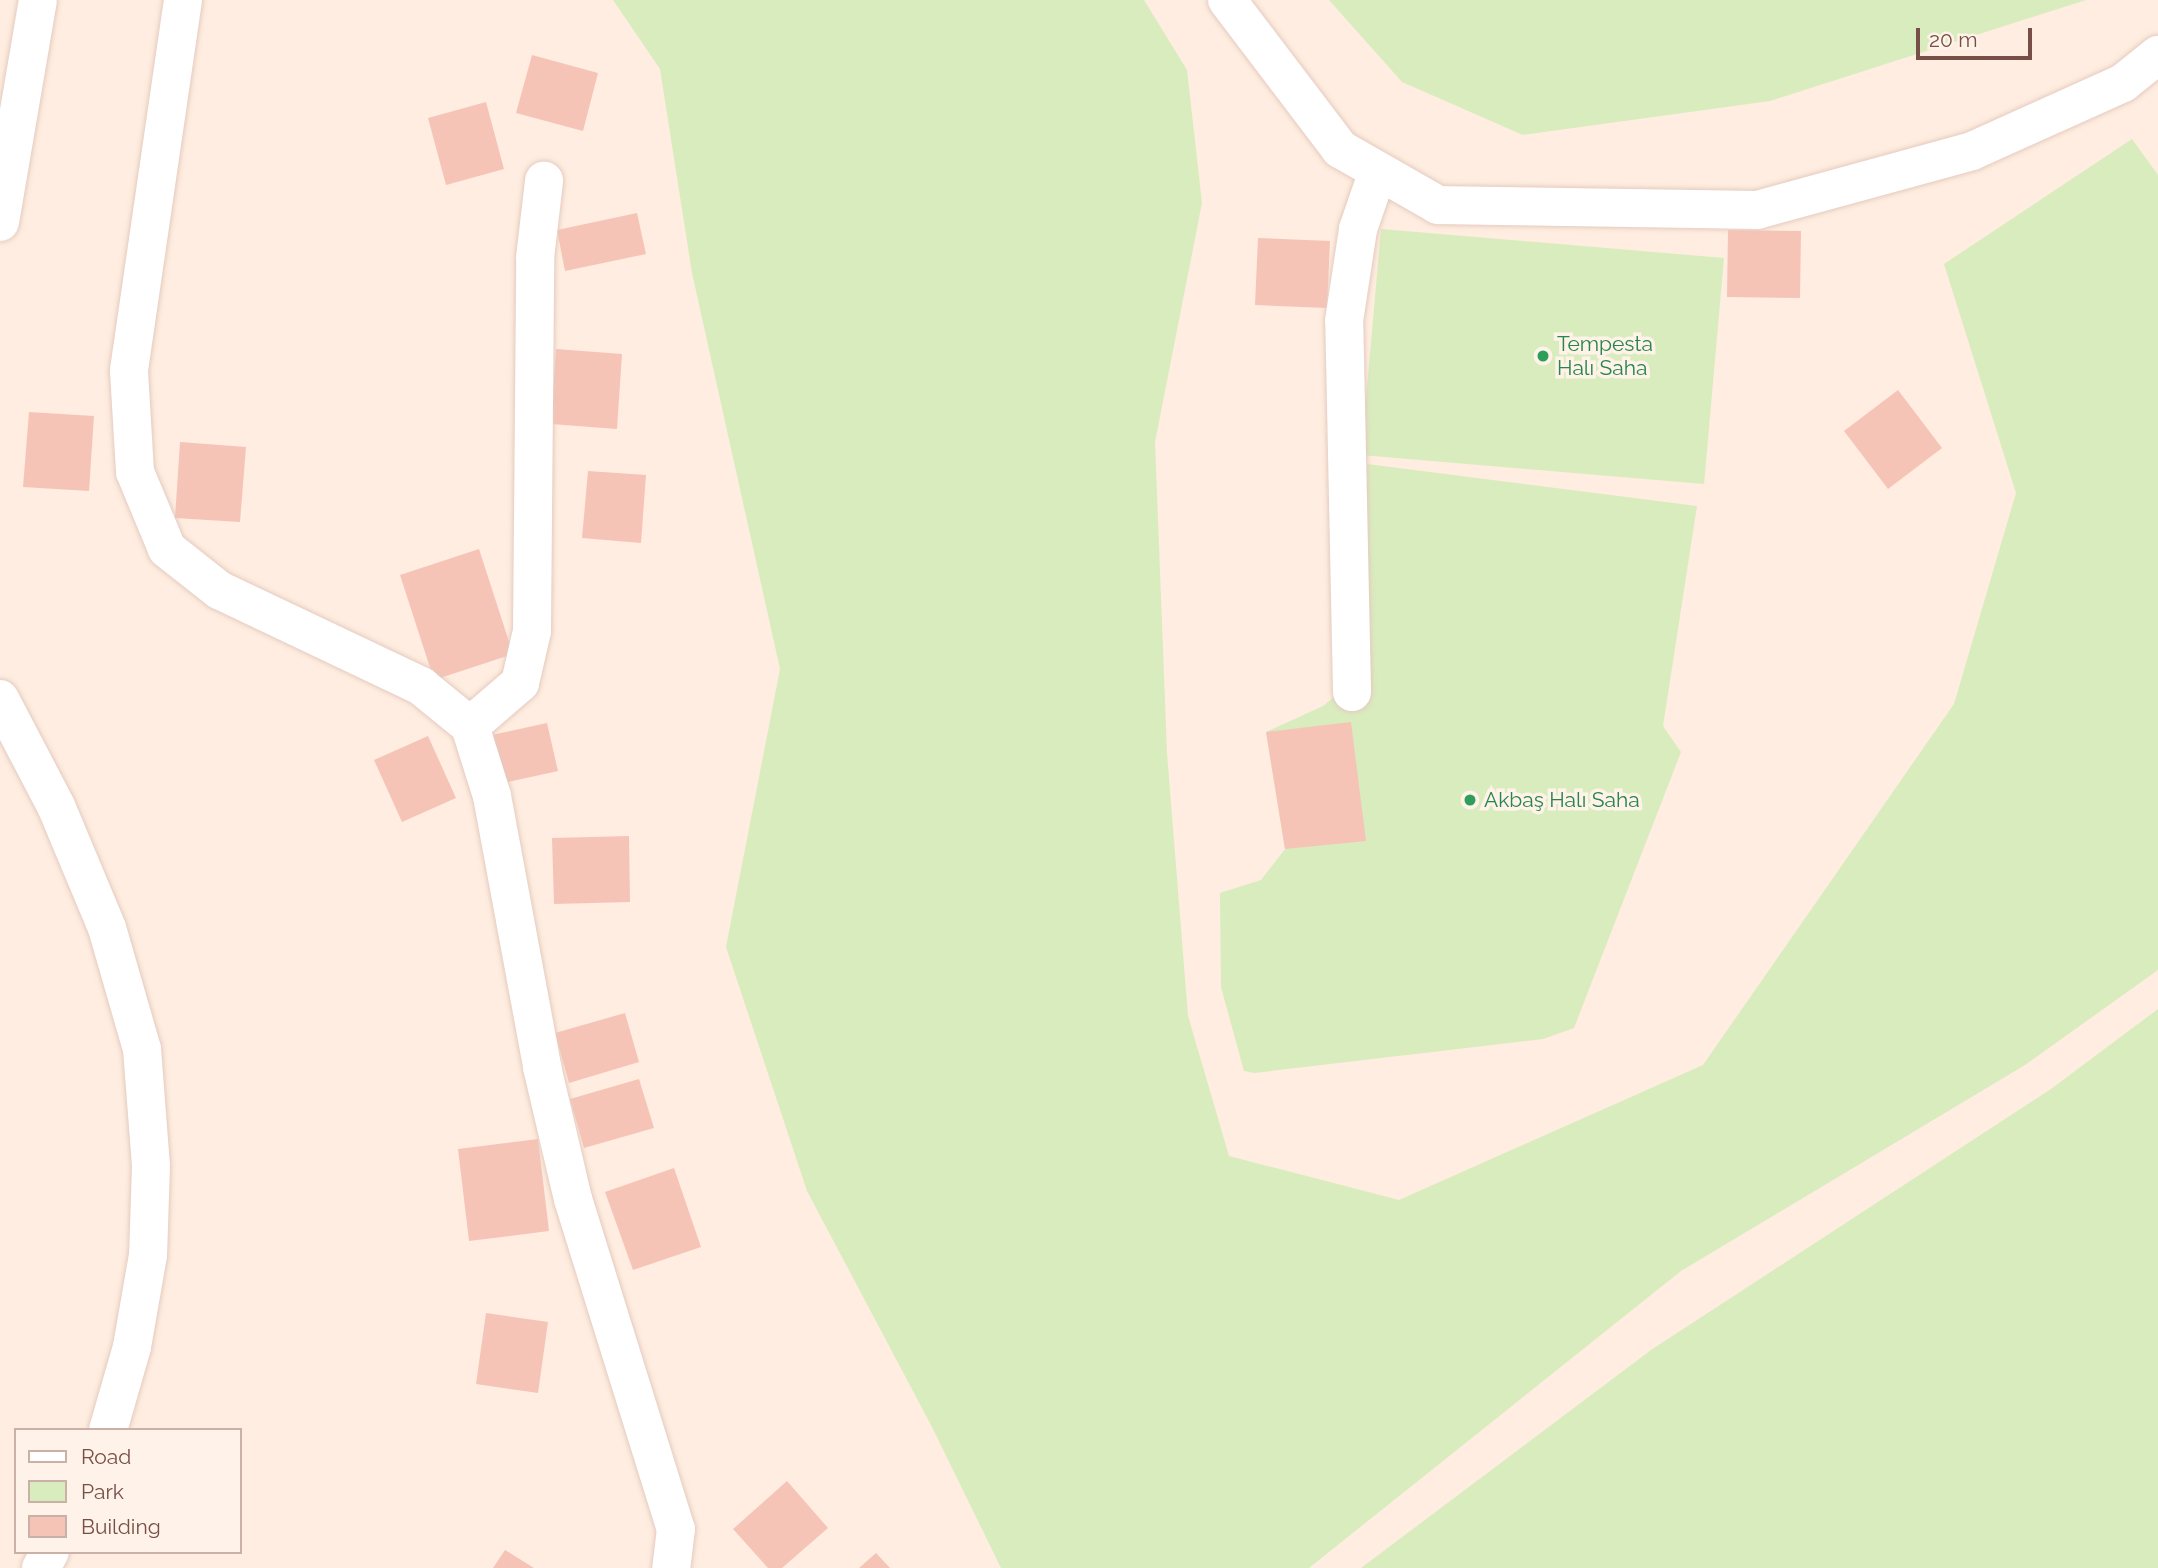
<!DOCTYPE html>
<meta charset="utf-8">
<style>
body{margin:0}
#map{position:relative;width:2158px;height:1568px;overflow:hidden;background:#feede0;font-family:Raleway,sans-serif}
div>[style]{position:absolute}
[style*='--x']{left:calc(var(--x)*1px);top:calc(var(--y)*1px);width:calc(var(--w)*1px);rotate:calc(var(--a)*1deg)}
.green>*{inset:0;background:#d9ecbe}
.building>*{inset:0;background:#f6c4b6}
.roads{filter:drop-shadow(0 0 2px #e5cabf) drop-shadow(0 0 2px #e5cabf)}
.minor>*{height:38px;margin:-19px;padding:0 19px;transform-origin:19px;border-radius:19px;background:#fff}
.tertiary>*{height:38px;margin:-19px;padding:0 19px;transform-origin:19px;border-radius:19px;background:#fff}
.dots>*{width:19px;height:19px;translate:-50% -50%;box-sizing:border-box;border:4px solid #fff2e8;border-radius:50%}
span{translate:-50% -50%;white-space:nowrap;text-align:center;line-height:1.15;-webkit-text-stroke:7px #fff2e8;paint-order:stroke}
.leisure-label{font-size:21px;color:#27864d}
.left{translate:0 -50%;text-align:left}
.legend{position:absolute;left:14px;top:1428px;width:228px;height:126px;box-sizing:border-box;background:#fff2e8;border:2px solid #c9b1a7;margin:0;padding:9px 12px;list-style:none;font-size:21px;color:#774f46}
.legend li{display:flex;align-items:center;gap:14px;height:35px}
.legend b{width:35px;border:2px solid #c9b1a7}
.scale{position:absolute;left:1916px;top:28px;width:116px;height:32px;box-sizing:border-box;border:4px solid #774f46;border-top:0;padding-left:9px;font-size:21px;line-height:24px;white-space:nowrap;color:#774f46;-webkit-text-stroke:5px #fff2e8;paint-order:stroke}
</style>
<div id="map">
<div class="green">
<i style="clip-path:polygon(613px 0,1144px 0,1187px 70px,1202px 203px,1155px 442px,1167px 753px,1188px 1016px,1229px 1156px,1399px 1200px,1703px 1065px,1954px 704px,2016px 493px,1944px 264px,2132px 139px,2158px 175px,2158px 970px,2025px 1065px,1681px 1271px,1309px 1568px,1001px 1568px,932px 1427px,807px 1191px,726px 947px,780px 669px,692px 273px,660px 69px)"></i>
<i style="clip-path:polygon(1329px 0,2086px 0,1770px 101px,1523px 135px,1402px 82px)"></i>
<i style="clip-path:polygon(1381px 229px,1724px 258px,1704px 484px,1361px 455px)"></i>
<i style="clip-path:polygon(1367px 464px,1697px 506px,1663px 726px,1681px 752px,1574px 1028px,1543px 1039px,1254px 1073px,1244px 1071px,1221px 987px,1220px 893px,1261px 880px,1285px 849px,1266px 732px,1323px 706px,1359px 676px)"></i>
<i style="clip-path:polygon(2158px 1009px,2158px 1568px,1361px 1568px,1651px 1350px,2051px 1089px)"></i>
</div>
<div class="building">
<i style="clip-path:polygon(532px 55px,598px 73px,583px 131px,516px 113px)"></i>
<i style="clip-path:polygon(486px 102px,504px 169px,446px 185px,428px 118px)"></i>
<i style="clip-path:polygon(637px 213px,646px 254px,565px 271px,557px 230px)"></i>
<i style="clip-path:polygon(1728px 230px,1801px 231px,1800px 298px,1727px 297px)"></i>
<i style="clip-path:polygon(1258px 238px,1330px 241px,1327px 308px,1255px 305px)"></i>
<i style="clip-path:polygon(556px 349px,622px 354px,617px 429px,551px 424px)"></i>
<i style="clip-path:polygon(1898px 390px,1942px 448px,1888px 489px,1844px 431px)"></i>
<i style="clip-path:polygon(29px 412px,94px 416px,89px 491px,23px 487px)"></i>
<i style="clip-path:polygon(180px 442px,246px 447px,240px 522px,175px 518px)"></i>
<i style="clip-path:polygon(588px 471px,646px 475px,641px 543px,582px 538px)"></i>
<i style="clip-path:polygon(479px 549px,513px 654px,434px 680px,400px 575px)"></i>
<i style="clip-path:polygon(1351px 722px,1366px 841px,1285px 849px,1266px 732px)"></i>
<i style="clip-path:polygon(547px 723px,558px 771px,503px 783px,492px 735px)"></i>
<i style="clip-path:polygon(428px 736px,456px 798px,402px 822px,374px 760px)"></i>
<i style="clip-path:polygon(629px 836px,630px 902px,554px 904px,552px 838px)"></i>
<i style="clip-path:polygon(625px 1013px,639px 1062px,569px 1083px,555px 1033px)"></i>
<i style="clip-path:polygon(639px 1079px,654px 1128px,584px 1148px,570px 1099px)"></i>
<i style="clip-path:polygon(538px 1139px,549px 1231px,469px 1241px,458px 1149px)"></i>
<i style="clip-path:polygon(674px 1168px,701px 1247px,633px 1270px,605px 1192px)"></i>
<i style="clip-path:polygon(486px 1313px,548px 1322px,538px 1393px,476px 1384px)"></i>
<i style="clip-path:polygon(787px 1481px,828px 1528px,782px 1568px,768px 1568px,733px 1529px)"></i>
<i style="clip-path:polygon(505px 1550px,534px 1568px,493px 1568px)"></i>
<i style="clip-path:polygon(876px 1553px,890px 1568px,859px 1568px)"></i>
</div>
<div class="roads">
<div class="minor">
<i style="--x:183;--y:0;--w:375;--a:98.3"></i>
<i style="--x:129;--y:371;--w:101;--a:86.6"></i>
<i style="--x:135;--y:472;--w:83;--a:67.4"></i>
<i style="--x:167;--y:549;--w:66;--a:38.3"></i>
<i style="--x:219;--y:590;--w:224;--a:25.4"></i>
<i style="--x:421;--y:686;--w:63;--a:39.2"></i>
<i style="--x:470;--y:726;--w:73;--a:72.6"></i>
<i style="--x:492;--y:796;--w:276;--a:79.5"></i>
<i style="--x:542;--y:1067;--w:136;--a:76.8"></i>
<i style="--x:573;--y:1199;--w:346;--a:72.7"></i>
<i style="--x:676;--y:1529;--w:39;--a:97"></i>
<i style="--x:1227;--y:0;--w:187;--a:52.8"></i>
<i style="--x:1340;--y:149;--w:113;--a:29.7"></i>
<i style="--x:1438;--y:205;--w:319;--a:0.9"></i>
<i style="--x:1757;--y:210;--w:223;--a:-15.3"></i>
<i style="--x:1972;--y:151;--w:166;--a:-24.2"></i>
<i style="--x:2123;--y:83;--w:45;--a:-38.7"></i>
<i style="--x:1352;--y:692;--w:371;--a:-91.2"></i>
<i style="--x:1344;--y:321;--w:93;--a:-81.3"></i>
<i style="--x:1358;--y:229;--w:61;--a:-71"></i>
<i style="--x:470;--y:726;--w:66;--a:-40.7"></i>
<i style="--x:520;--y:683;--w:53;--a:-77"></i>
<i style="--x:532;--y:631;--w:373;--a:-89.5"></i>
<i style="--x:535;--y:258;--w:78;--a:-83.3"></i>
</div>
<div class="tertiary">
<i style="--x:0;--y:222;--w:225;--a:-80.3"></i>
<i style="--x:0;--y:699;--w:121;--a:62.4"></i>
<i style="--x:56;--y:806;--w:132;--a:67.3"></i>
<i style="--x:107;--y:928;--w:126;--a:73.9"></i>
<i style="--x:142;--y:1049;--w:117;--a:85.6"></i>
<i style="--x:151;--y:1166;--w:89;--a:91.9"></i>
<i style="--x:148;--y:1255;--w:93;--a:99.9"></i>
<i style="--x:132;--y:1347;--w:86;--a:106.1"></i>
<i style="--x:41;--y:1568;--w:18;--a:-61"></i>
</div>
</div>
<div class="dots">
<i style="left:1543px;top:356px;background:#2e9e5b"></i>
<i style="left:1470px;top:800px;background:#2e9e5b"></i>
</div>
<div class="leisure-label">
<span class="left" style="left:1557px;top:356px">Tempesta<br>Halı Saha</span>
<span class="left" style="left:1484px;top:800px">Akbaş Halı Saha</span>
</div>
<ul class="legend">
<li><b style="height:9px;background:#fff"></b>Road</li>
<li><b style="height:19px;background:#d9ecbe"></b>Park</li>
<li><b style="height:19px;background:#f6c4b6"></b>Building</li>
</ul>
<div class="scale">20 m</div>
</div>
